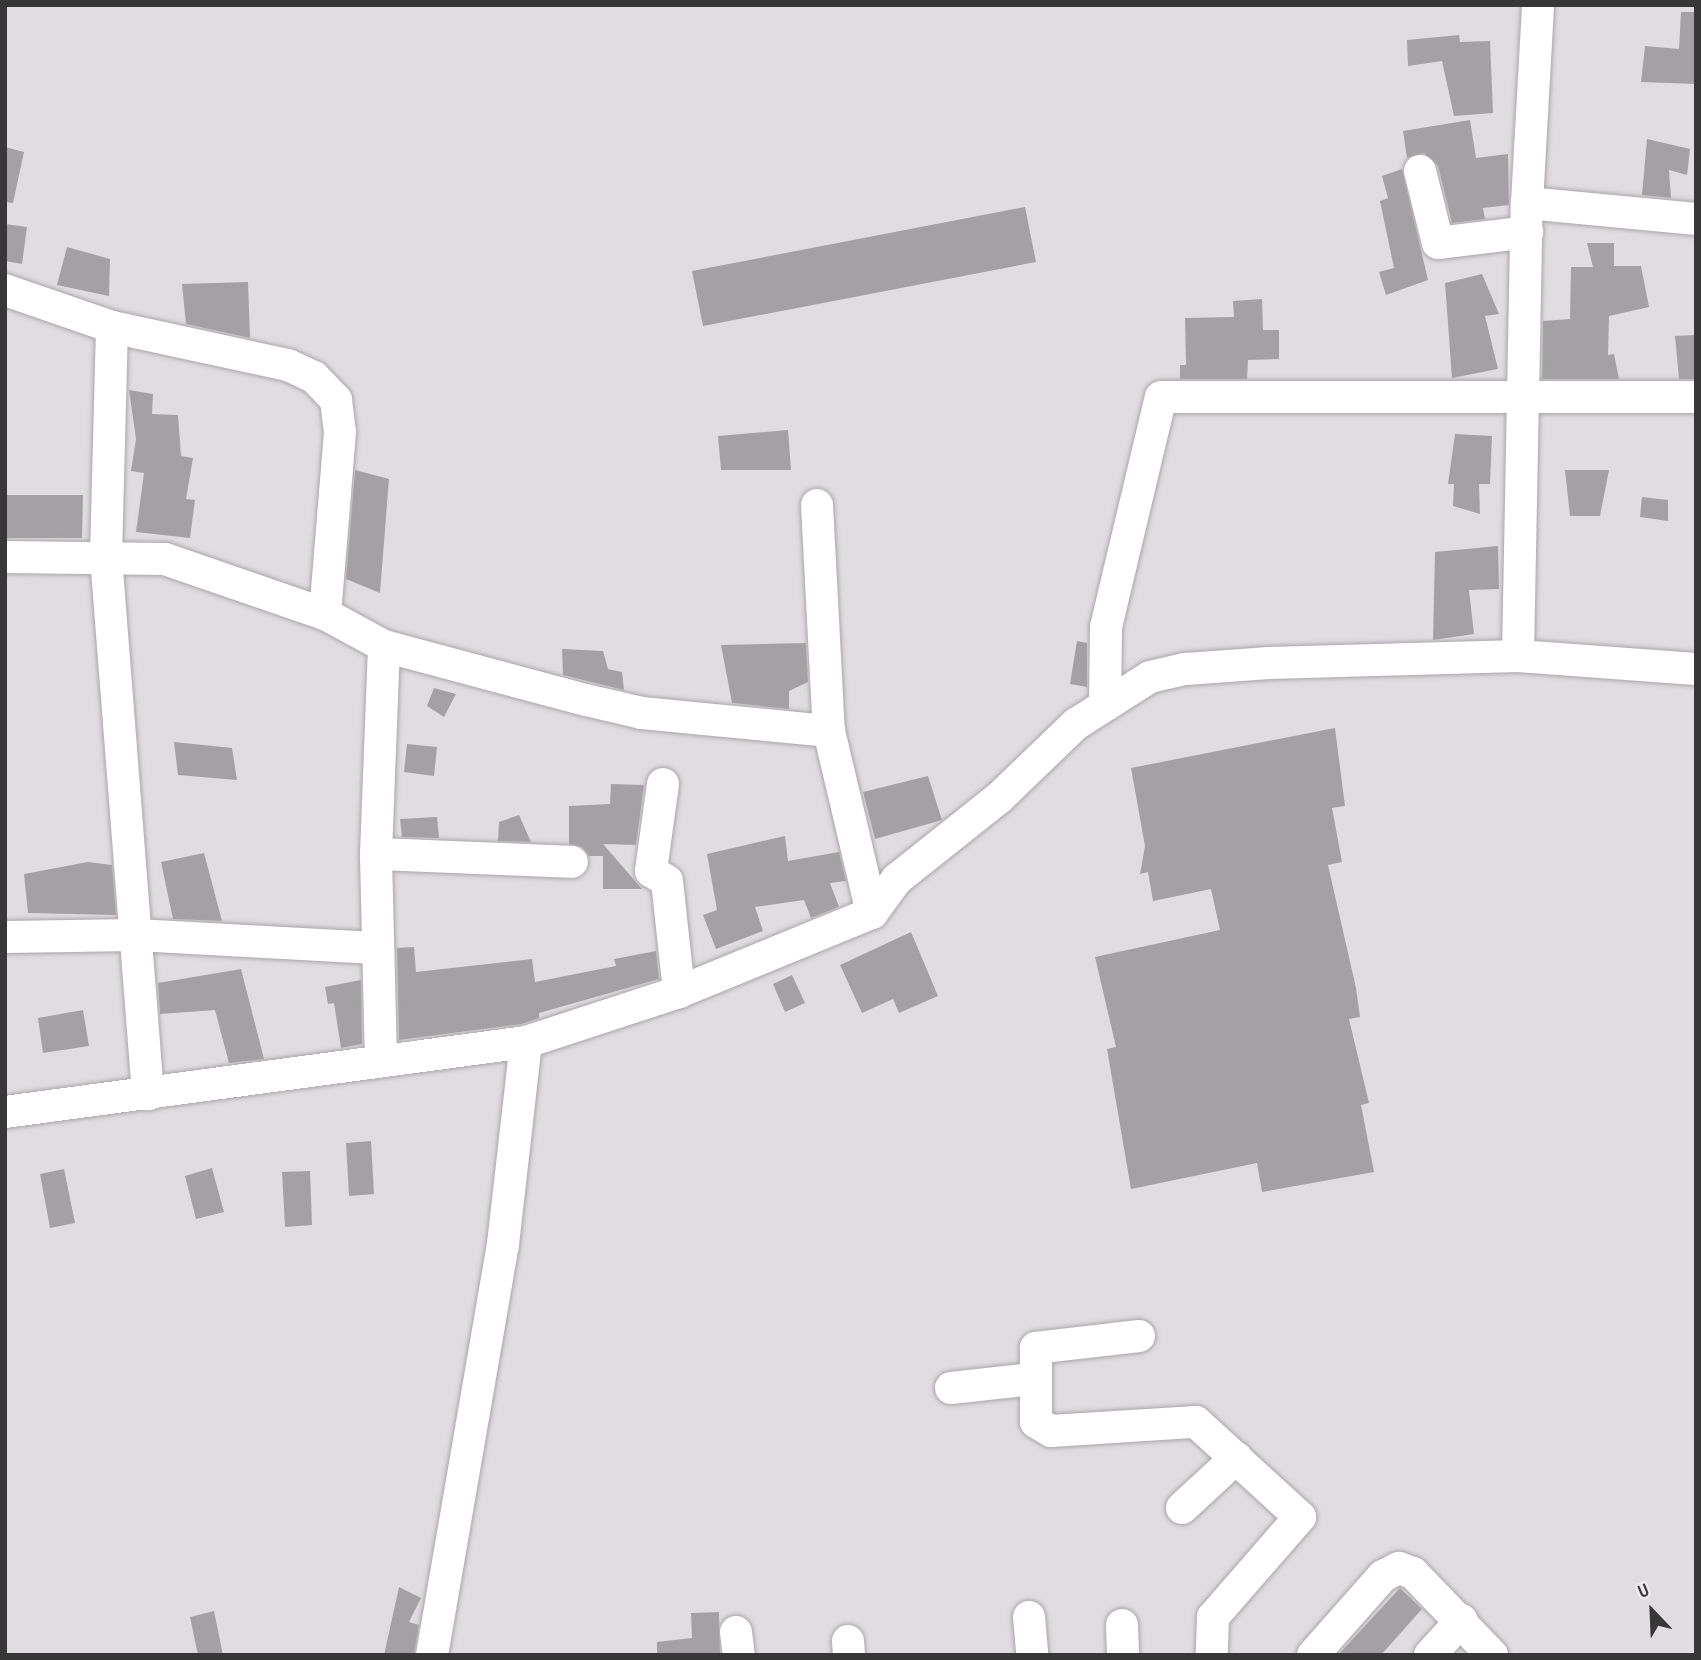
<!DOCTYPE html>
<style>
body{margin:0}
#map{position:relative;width:1701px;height:1660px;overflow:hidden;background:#e0dde0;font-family:"Sofia Sans Condensed",sans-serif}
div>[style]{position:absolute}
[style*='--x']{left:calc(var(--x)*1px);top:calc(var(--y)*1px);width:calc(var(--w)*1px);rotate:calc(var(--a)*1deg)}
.building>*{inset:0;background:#a4a1a4}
.roads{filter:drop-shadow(0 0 2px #a9a6a9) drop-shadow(0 0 2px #a9a6a9)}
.minor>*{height:32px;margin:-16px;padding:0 16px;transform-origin:16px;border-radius:16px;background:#fff}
span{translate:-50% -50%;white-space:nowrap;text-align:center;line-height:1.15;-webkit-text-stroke:5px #edeaee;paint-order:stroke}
.frame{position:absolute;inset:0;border:7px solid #383738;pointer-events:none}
.north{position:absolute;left:1617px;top:1576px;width:70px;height:70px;-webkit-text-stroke:5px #edeaee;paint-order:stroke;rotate:337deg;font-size:19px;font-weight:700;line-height:28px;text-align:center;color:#383738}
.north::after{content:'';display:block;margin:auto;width:24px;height:32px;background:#383738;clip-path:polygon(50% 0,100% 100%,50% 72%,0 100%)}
</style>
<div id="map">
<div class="building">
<i style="clip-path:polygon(1681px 12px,1696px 12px,1696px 84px,1641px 82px,1645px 46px,1679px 49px)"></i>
<i style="clip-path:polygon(1459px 35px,1460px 42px,1490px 41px,1493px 113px,1454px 116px,1442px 61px,1408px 66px,1407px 40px)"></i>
<i style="clip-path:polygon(1470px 120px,1476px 158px,1508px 154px,1509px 205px,1483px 208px,1485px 219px,1452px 223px,1438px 166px,1424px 153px,1407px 158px,1403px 131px)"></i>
<i style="clip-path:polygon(1647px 139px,1690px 149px,1687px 175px,1669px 170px,1671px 198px,1642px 195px)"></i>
<i style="clip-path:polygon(5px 147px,24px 152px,13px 203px,5px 202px)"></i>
<i style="clip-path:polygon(1402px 169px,1428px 280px,1386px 295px,1379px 272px,1394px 268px,1380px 201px,1388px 198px,1382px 176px)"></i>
<i style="clip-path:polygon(1025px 207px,1036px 262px,703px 326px,692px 271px)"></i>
<i style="clip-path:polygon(5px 224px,27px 227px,22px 264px,5px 261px)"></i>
<i style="clip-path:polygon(1587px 243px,1614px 243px,1614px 266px,1641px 266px,1649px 307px,1609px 316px,1608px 355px,1614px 354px,1619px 379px,1542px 379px,1543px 321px,1570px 319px,1571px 267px,1593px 267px)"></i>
<i style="clip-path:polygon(67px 247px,110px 259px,109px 296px,57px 285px)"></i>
<i style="clip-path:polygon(1482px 274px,1499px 314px,1485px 316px,1498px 369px,1452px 378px,1445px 283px)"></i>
<i style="clip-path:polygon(248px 282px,250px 338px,186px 324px,182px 284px)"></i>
<i style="clip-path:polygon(1262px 299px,1263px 330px,1279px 330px,1279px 359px,1248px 360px,1247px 379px,1180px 379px,1180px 365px,1186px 365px,1185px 318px,1234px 317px,1233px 301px)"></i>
<i style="clip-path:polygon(1696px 335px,1696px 379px,1679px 379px,1675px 336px)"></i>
<i style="clip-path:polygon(129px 390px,153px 394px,152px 414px,178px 415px,181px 456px,193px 458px,186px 499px,195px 500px,190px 538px,136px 532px,144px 473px,131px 471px,136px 439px)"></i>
<i style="clip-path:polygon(788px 430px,791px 470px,721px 470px,718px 436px)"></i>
<i style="clip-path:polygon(1455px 434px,1492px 436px,1490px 484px,1479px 484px,1480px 514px,1453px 506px,1454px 484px,1448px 484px)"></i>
<i style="clip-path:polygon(355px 470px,389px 479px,380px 593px,346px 579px)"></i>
<i style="clip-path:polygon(1565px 470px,1609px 470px,1600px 516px,1570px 516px)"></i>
<i style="clip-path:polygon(5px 495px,83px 495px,82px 538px,5px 538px)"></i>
<i style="clip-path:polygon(1642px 497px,1668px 500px,1668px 521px,1640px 517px)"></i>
<i style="clip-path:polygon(1498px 546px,1499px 589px,1469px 590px,1474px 634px,1433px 640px,1435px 552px)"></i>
<i style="clip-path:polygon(1077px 641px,1087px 643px,1087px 687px,1070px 684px)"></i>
<i style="clip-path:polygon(806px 643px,808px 682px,789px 691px,789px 709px,732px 703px,721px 645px)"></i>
<i style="clip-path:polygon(562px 649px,603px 651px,608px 669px,622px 672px,624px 690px,563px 675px)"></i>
<i style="clip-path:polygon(434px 688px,456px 694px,444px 717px,427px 706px)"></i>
<i style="clip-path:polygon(1335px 728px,1345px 806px,1332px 808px,1342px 862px,1328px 865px,1356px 988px,1360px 1017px,1349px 1019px,1369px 1103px,1361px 1105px,1374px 1172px,1262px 1192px,1257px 1163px,1131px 1189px,1107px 1049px,1116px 1047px,1095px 957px,1220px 930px,1211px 889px,1153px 901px,1148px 872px,1140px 874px,1145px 846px,1131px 768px)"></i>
<i style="clip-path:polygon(174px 742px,232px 748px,237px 780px,178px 775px)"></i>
<i style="clip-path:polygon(407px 744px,437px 747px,434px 776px,404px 772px)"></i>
<i style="clip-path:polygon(928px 776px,942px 820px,875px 839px,863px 792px)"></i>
<i style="clip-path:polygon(611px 784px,644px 785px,636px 845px,603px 844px,642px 889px,603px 889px,603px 856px,589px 856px,582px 847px,569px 844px,569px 806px,610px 804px)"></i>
<i style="clip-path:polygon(519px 815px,531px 842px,498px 841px,499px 822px)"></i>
<i style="clip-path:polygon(437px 817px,439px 838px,402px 837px,400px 819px)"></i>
<i style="clip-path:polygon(785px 836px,788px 861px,839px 852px,846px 881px,830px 883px,839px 907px,811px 918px,804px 900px,755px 907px,763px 931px,716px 949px,703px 915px,717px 910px,707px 854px)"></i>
<i style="clip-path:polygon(204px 853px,222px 921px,173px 919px,161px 862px)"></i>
<i style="clip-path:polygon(88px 862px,112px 865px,116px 915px,28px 913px,24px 874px)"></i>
<i style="clip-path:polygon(911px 932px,938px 996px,899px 1013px,893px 999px,862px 1013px,840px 965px)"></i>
<i style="clip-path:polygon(414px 947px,416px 972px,532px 959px,535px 982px,616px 966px,614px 959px,656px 951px,659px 979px,539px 1013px,539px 1018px,522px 1024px,399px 1040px,397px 948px)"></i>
<i style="clip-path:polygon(241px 969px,264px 1059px,229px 1063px,215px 1010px,160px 1014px,158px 983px)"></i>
<i style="clip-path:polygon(792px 975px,805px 1003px,785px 1012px,773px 984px)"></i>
<i style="clip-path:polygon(361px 980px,362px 1044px,341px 1048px,334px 1003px,328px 1004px,325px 987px)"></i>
<i style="clip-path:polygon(83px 1010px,89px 1046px,43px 1053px,38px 1018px)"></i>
<i style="clip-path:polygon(371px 1141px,374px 1194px,349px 1196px,346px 1143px)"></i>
<i style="clip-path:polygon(212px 1168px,224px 1212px,196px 1219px,185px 1176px)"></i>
<i style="clip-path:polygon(64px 1169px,75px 1223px,50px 1228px,40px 1174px)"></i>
<i style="clip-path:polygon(310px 1171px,312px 1225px,285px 1227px,282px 1172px)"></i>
<i style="clip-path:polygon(399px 1587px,421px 1598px,409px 1622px,419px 1625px,414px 1655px,384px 1655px)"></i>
<i style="clip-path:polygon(1400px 1588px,1422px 1609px,1381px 1655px,1338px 1655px)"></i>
<i style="clip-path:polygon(214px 1611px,223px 1655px,198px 1655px,190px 1617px)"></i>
<i style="clip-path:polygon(719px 1612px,720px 1655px,657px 1655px,657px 1642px,692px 1638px,691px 1613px)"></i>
</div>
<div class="roads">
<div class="minor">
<i style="--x:1420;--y:171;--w:74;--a:76"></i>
<i style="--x:1438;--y:243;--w:90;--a:-7"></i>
<i style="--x:1527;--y:203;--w:170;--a:5.4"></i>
<i style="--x:5;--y:290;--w:113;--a:19.1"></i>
<i style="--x:112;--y:327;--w:180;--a:12.2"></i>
<i style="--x:288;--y:365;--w:29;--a:25"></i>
<i style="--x:314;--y:377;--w:32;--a:46"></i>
<i style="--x:336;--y:400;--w:32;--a:83"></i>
<i style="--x:340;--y:432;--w:183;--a:94.7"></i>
<i style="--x:112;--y:327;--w:230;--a:91.5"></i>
<i style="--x:106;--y:557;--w:539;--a:85.53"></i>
<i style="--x:817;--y:505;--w:226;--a:87"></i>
<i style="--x:829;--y:731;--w:187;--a:76.7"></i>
<i style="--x:5;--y:557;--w:160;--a:0.7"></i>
<i style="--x:165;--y:559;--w:169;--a:19"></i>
<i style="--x:325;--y:614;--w:67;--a:28.5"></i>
<i style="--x:384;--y:646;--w:209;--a:15"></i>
<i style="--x:586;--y:700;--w:57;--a:13.1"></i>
<i style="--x:642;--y:713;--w:188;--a:5.5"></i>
<i style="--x:1518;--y:656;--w:453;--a:-88.9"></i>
<i style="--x:1527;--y:203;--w:198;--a:-86.8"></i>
<i style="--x:1105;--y:701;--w:74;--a:-89.2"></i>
<i style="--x:1106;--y:627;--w:236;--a:-76.6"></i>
<i style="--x:1161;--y:397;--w:535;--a:0"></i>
<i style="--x:663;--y:784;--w:88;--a:97.9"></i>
<i style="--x:651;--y:871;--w:19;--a:32"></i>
<i style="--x:667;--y:881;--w:112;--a:83.8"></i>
<i style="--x:376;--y:854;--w:196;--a:2.3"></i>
<i style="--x:5;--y:937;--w:131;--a:-0.9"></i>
<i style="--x:136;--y:935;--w:240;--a:3.1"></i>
<i style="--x:381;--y:1061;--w:207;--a:-91.4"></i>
<i style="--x:376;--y:854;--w:208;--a:-87.8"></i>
<i style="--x:5;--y:1112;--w:526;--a:-7.65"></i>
<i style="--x:526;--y:1042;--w:161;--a:-18.1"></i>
<i style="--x:679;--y:992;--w:209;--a:-22.3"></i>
<i style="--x:872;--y:913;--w:42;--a:-53.7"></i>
<i style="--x:897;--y:879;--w:130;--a:-38.5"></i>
<i style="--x:999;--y:798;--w:107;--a:-43.9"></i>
<i style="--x:1076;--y:724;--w:88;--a:-32.4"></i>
<i style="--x:1150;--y:677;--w:37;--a:-13"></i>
<i style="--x:1186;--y:669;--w:83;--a:-4.1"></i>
<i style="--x:1269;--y:663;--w:249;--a:-1.6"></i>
<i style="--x:1518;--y:656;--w:178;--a:4.2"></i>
<i style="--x:1139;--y:1336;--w:104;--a:173.4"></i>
<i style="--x:1036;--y:1348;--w:74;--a:90"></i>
<i style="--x:1036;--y:1422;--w:17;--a:31"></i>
<i style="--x:1051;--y:1431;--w:145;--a:-3.6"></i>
<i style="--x:1196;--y:1422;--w:141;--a:42.4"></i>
<i style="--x:1300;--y:1517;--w:133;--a:131"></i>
<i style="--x:1213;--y:1617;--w:38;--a:92"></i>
<i style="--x:951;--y:1388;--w:82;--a:-6.3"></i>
<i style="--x:1182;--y:1508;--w:74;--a:-42.8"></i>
<i style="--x:1029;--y:1617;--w:38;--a:85"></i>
<i style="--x:1122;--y:1625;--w:30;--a:88"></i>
<i style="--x:736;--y:1632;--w:23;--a:83"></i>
<i style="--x:848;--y:1641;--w:14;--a:86"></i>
<i style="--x:432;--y:1655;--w:417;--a:-80.2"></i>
<i style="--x:503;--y:1244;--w:203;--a:-83.5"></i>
<i style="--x:1313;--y:1655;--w:106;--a:-48.5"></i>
<i style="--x:1383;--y:1576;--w:18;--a:-27"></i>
<i style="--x:1399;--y:1568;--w:15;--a:20"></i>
<i style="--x:1413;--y:1573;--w:114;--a:46.1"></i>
<i style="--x:1430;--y:1655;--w:47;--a:-47.6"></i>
</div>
</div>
<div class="frame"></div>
<div class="north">U</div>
</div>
